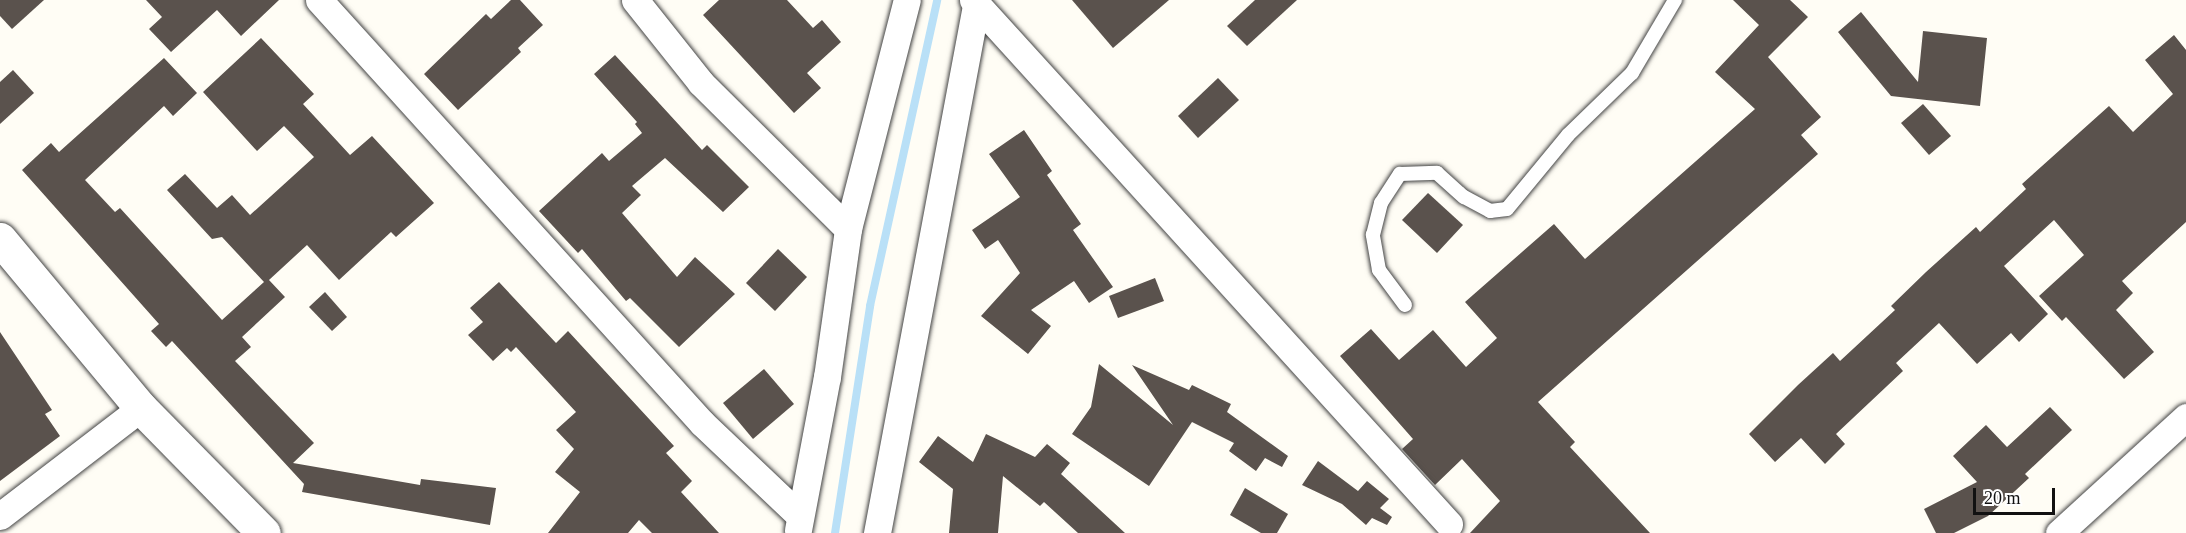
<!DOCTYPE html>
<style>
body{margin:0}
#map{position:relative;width:2186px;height:533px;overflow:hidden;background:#fffdf5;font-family:"Times New Roman",serif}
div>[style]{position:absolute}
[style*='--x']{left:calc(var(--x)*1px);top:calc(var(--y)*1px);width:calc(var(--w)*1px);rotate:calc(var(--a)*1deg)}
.stream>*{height:8px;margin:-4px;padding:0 4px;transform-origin:4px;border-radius:4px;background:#b9e0f7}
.building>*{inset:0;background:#5a524d}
.roads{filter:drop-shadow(0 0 2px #444) drop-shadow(0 0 2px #444)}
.service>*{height:14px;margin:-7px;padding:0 7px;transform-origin:7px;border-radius:7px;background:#fff}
.minor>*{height:27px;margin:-13.5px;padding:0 13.5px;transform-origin:13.5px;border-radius:13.5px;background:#fff}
.tertiary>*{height:33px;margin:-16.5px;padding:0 16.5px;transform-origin:16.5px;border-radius:16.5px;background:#fff}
span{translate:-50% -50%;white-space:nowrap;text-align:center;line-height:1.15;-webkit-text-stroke:6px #fff;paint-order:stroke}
.scale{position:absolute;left:1973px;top:488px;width:82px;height:27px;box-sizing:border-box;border:3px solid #111;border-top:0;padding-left:8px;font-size:18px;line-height:21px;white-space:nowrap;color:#111;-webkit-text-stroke:4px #fff;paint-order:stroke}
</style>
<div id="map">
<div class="stream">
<i style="--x:835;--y:533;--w:230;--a:-81.2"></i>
<i style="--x:870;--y:306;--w:313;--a:-77.6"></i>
</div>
<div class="building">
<i style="clip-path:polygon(0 0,44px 0,12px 29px,0 16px)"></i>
<i style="clip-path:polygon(146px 0,279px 0,241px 36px,217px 10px,171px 52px,149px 29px,162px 17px)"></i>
<i style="clip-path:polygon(511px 0,520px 0,543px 25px,518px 48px,521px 52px,458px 110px,424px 74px,486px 14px,491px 19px)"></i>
<i style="clip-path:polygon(719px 0,787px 0,813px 28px,822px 20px,841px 42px,807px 73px,821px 88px,794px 113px,703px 15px)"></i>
<i style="clip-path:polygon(1072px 0,1169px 0,1113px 48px)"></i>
<i style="clip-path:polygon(1255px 0,1297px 0,1247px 46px,1227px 26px)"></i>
<i style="clip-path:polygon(1733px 0,1790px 0,1808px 17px,1768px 57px,1821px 117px,1801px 135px,1818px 154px,1538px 402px,1575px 442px,1570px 447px,1650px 533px,1470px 533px,1500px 501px,1462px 459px,1435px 485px,1402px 449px,1413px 439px,1340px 356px,1371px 329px,1399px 360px,1433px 330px,1466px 367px,1497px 338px,1465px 302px,1554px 224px,1585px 259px,1755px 109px,1715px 72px,1759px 25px)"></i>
<i style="clip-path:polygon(1861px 12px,1918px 82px,1923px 31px,1987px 38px,1980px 106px,1891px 96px,1838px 32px)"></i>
<i style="clip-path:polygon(2174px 35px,2186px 50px,2186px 222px,2122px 281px,2133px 293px,2116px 310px,2154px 352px,2124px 379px,2066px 317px,2062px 321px,2039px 296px,2084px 255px,2054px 220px,2004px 266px,2048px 314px,2019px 342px,2011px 333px,1977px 364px,1939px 323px,1896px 363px,1903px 371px,1836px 434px,1845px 444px,1825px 464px,1801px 438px,1775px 462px,1749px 434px,1798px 385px,1833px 353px,1840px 361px,1895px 310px,1891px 306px,1926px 272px,1976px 227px,1980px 232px,2026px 189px,2022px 184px,2109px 106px,2133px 132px,2173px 94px,2145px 60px)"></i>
<i style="clip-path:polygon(261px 38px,314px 94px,303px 104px,350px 155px,372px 136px,434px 203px,396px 237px,391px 232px,339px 280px,307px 245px,269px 280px,285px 297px,242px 337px,251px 347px,235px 361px,314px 443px,293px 463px,420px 485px,421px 479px,496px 488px,490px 525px,302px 492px,304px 484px,172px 341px,166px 347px,151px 331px,159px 324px,22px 170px,51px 143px,59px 152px,164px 58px,197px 93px,173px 116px,164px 106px,85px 180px,115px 212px,120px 208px,222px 320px,264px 282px,222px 237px,212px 239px,167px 190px,185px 174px,217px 208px,232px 195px,250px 215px,314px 157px,284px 126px,257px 151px,203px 92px)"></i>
<i style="clip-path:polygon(615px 55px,702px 150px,707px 145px,749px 187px,723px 212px,665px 158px,632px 186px,641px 195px,622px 213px,677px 277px,695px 257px,735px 294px,679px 347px,630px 298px,626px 301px,582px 249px,578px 253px,539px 211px,602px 153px,609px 161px,642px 133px,635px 124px,637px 122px,594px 74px)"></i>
<i style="clip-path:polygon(13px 70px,34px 93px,0 124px,0 82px)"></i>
<i style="clip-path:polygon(1218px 78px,1239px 100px,1198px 138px,1178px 116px)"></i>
<i style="clip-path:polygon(1923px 104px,1951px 136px,1929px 155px,1901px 123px)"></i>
<i style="clip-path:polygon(1024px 130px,1052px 171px,1047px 175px,1081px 224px,1073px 230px,1113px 287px,1089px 303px,1074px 281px,1031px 310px,1051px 326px,1028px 354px,981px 316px,1020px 273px,998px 240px,985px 249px,972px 230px,1020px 197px,989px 154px)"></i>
<i style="clip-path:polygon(1428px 193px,1463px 225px,1437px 253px,1402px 220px)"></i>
<i style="clip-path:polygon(778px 249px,807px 277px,775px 311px,746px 283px)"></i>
<i style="clip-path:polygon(1155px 278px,1164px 301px,1118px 318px,1109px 296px)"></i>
<i style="clip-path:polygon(499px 282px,556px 343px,568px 331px,674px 446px,666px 453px,692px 481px,681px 492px,719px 533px,652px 533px,639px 520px,628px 533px,548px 533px,580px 492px,555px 472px,574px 449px,556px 430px,576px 412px,516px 347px,511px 352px,507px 348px,493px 361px,468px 335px,483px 322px,470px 308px)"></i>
<i style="clip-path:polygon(325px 292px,347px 317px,332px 331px,309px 307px)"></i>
<i style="clip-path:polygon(0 332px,52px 410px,45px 414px,60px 436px,0 481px)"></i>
<i style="clip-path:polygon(1099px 364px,1173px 425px,1132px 365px,1189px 390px,1192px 385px,1231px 404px,1227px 412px,1288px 456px,1282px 467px,1265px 458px,1256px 471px,1229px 451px,1234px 443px,1192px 422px,1149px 486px,1072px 434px,1091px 407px)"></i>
<i style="clip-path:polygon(764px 369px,794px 404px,753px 439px,723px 403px)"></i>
<i style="clip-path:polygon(2050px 407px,2072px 430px,2025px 474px,2029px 478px,1988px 516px,1954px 533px,1936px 533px,1924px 509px,1977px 482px,1953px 456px,1986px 425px,2007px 447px)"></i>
<i style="clip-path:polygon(986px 434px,1035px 457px,1047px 444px,1070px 463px,1061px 474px,1125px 533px,1078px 533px,1044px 502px,1040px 506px,1003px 476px,998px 533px,949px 533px,953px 489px,919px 462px,938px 436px,973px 462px)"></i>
<i style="clip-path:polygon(1318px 461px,1358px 491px,1367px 481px,1389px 499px,1380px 508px,1392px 517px,1387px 525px,1372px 518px,1366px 525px,1342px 504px,1302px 485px)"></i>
<i style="clip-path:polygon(1245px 488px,1288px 514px,1277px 533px,1261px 533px,1230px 515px)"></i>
</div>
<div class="roads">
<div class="service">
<i style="--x:1405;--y:305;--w:44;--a:-126.6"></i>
<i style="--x:1379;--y:270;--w:36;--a:-100"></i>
<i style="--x:1373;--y:235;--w:33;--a:-76"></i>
<i style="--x:1381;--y:203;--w:35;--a:-57"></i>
<i style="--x:1400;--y:174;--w:37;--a:-2"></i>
<i style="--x:1437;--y:173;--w:36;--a:42"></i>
<i style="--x:1464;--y:197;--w:30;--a:28"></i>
<i style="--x:1490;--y:211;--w:17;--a:-7"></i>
<i style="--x:1507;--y:209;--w:96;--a:-50.5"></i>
<i style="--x:1568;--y:135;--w:89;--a:-44.1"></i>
<i style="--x:1632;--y:73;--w:85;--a:-59.5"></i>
</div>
<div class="minor">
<i style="--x:319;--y:0;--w:571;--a:47.84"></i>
<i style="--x:702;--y:423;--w:135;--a:43.5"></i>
<i style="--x:635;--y:0;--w:106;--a:51.5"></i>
<i style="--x:701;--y:83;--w:207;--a:44.8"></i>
<i style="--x:973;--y:0;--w:708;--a:47.75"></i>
<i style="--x:0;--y:516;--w:178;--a:-37.5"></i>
<i style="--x:798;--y:530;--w:156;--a:-79.3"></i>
<i style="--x:827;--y:377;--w:149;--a:-81.9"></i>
<i style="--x:848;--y:229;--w:236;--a:-75.6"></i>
<i style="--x:877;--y:533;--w:542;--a:-79.37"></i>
<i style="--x:2059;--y:533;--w:172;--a:-42.4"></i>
</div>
<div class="tertiary">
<i style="--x:0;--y:239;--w:220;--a:50.2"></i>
<i style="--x:141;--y:408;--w:175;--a:45.5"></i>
</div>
</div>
<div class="scale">20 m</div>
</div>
